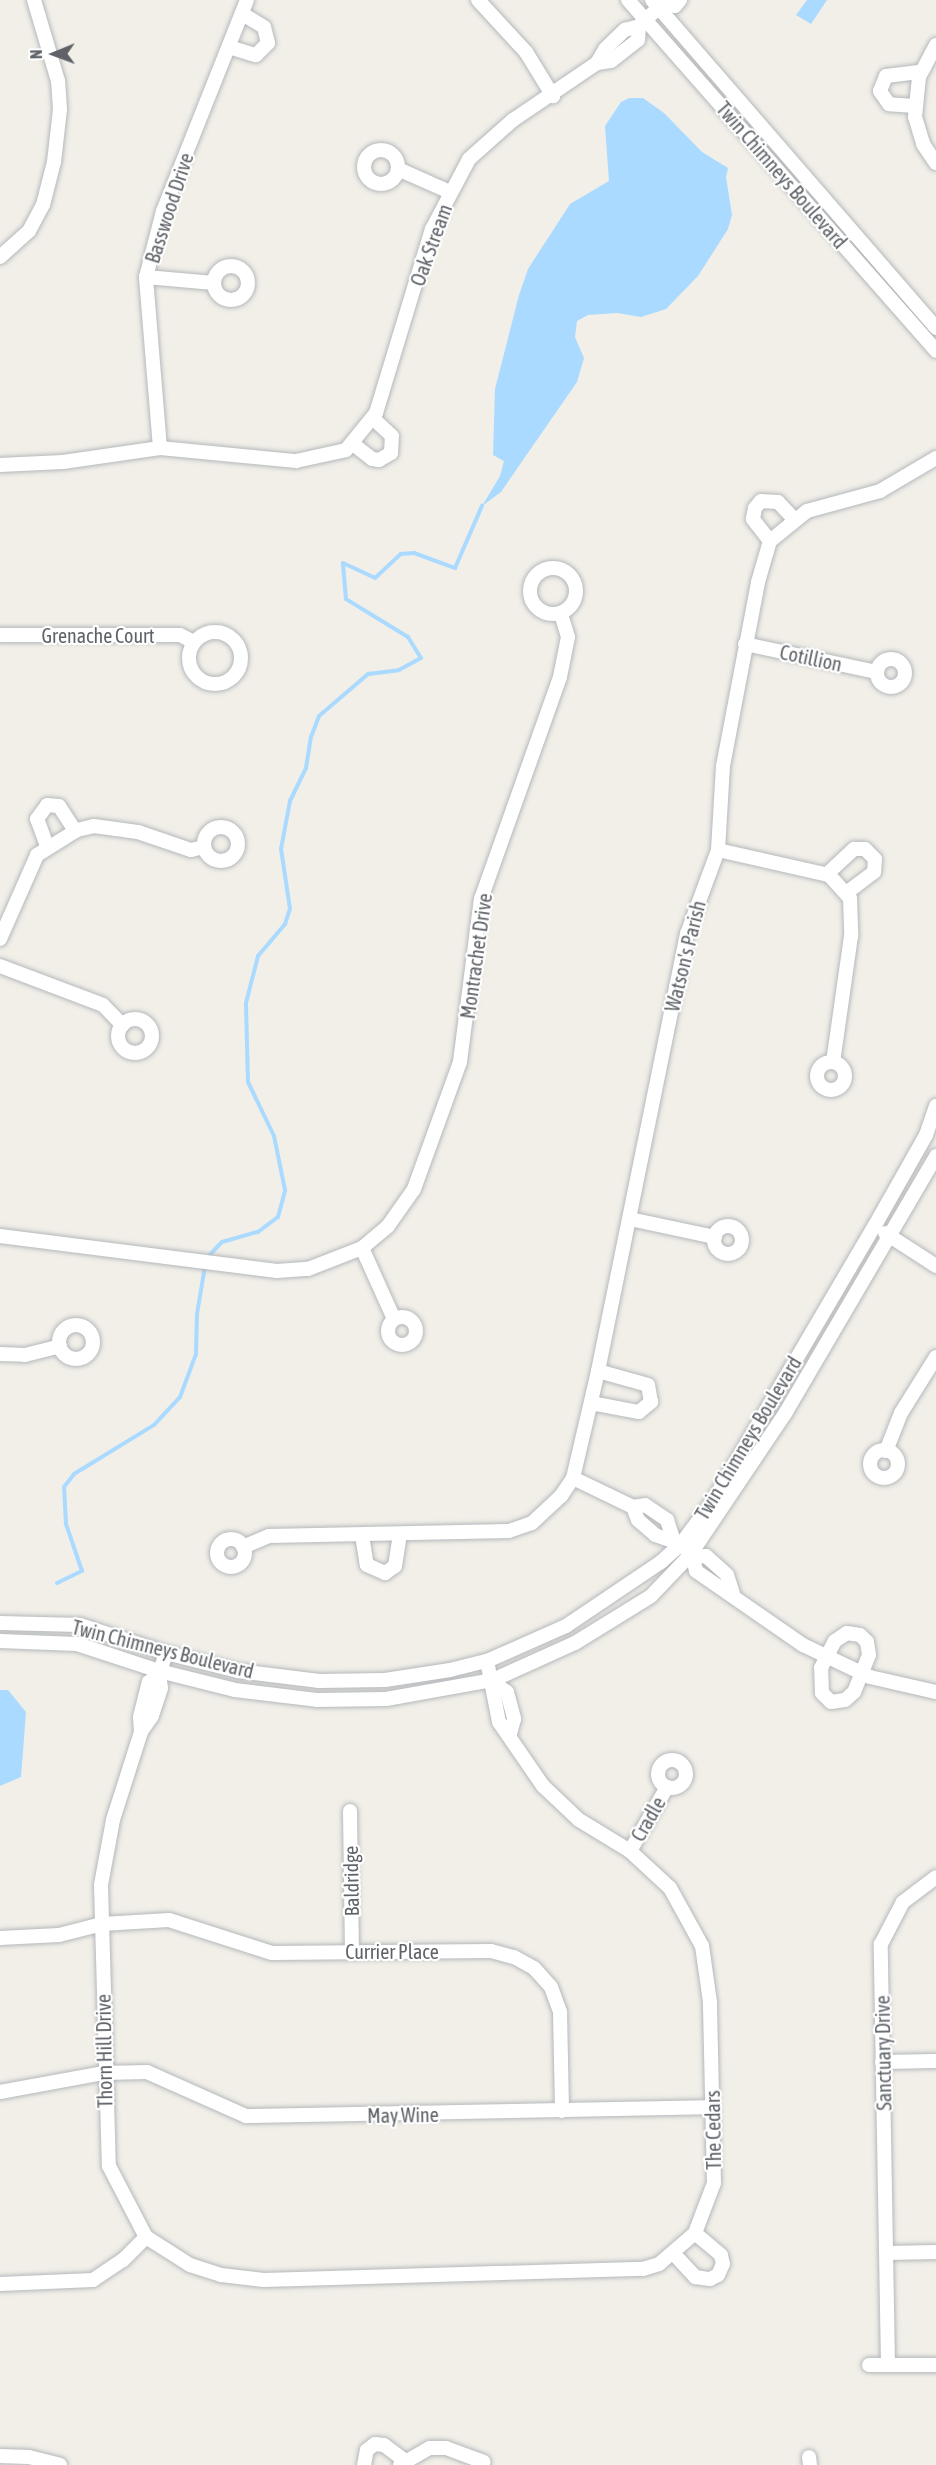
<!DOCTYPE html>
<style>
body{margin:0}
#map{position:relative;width:936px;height:2465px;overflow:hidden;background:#f1efe8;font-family:"Asap Condensed",sans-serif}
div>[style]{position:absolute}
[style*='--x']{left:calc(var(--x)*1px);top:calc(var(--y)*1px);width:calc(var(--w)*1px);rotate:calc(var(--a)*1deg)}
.water>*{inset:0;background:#aadaff}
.stream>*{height:4px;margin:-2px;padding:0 2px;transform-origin:2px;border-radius:2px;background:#aadaff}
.roads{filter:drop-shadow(0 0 2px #b5b8bc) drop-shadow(0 0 2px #b5b8bc)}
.street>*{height:14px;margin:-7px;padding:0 7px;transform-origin:7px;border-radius:7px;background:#fff}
.street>.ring{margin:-7px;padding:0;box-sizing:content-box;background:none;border:14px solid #fff;border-radius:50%}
span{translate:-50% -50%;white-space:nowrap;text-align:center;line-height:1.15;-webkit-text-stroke:4.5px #fff;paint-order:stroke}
.street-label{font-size:20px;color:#5f6368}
.north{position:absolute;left:24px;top:24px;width:60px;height:60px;-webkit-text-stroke:4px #fff;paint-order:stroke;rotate:269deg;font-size:16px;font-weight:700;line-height:24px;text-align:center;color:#5f6368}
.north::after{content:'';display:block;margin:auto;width:21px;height:27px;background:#5f6368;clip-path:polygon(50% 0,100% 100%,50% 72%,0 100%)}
</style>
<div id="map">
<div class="water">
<i style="clip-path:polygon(807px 0,827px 0,811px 24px,796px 15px)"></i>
<i style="clip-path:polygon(629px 98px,643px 98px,664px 113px,702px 152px,728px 168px,726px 177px,732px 215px,728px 229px,698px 276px,666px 309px,641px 317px,617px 313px,588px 315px,577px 321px,575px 337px,584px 358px,577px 382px,501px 492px,482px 506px,500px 476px,504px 461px,493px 455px,495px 389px,519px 295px,528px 269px,570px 204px,609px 181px,605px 126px,621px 102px)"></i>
<i style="clip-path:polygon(0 1690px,8px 1690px,26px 1712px,21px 1777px,0 1786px)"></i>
</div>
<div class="stream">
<i style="--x:206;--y:1259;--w:23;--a:-47"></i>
<i style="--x:222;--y:1242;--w:37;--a:-16"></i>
<i style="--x:258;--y:1232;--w:25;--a:-37"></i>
<i style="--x:278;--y:1217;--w:28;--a:-75"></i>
<i style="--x:285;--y:1190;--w:55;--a:-101.5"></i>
<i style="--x:274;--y:1136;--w:60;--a:-115.7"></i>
<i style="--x:248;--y:1082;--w:79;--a:-91.5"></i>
<i style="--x:246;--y:1003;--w:49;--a:-75.7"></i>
<i style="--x:258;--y:956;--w:42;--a:-49.8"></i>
<i style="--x:285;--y:924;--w:16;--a:-72"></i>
<i style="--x:290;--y:909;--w:61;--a:-98.5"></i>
<i style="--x:281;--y:849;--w:49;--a:-79.4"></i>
<i style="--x:290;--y:801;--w:37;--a:-64"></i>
<i style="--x:306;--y:768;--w:31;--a:-81"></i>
<i style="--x:311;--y:737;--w:22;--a:-69"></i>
<i style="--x:319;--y:716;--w:65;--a:-40.6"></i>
<i style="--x:368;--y:674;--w:31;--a:-7"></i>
<i style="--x:399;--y:670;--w:25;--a:-29"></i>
<i style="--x:421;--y:658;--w:25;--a:-122"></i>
<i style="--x:408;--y:637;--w:73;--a:-148.5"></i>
<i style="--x:346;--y:599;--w:36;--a:-95"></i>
<i style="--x:343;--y:563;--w:35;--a:25"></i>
<i style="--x:375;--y:578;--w:35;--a:-43"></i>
<i style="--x:401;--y:554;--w:13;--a:-4"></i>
<i style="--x:414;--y:553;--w:44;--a:20.1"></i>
<i style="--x:455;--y:568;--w:68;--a:-66.5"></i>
<i style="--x:57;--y:1583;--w:28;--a:-26"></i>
<i style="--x:82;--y:1571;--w:50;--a:-108.8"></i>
<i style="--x:66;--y:1524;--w:37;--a:-93"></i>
<i style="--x:64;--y:1487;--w:16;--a:-52"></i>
<i style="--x:74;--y:1474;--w:94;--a:-31.5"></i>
<i style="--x:154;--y:1425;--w:38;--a:-47"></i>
<i style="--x:180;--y:1397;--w:46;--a:-69.6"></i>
<i style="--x:196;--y:1354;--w:40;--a:-88.6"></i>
<i style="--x:197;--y:1314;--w:49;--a:-80.5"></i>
</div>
<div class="roads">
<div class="street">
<i style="--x:478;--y:0;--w:71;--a:47.3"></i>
<i style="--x:526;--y:52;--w:52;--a:58.5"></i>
<i style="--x:628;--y:0;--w:467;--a:48.7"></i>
<i style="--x:652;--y:0;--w:434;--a:49.1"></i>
<i style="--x:936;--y:45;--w:36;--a:118"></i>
<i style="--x:919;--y:77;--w:40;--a:95.7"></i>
<i style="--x:915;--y:117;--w:28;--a:73"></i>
<i style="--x:923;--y:144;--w:23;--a:56"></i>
<i style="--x:229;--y:47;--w:28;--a:17"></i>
<i style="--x:256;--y:55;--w:17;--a:-45"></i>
<i style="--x:268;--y:43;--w:16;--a:-104"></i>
<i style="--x:264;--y:27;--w:26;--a:-149"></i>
<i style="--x:597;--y:63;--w:14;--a:-8"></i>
<i style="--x:611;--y:61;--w:34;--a:-38"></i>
<i style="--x:638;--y:40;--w:14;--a:-86"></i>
<i style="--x:915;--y:106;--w:26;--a:-176"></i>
<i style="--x:889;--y:104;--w:16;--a:-125"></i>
<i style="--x:880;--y:91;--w:16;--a:-68"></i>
<i style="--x:886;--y:76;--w:35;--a:-7"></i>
<i class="ring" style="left:364px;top:150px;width:20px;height:20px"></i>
<i style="--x:398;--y:169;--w:57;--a:23.9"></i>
<i style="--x:0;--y:257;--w:39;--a:-42"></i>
<i style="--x:29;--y:231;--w:30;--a:-62"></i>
<i style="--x:43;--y:205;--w:44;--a:-75.7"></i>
<i style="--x:54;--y:162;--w:53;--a:-83.5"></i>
<i style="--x:60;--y:109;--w:28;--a:-94"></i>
<i style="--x:58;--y:81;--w:84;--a:-106.5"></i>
<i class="ring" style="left:214px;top:266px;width:20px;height:20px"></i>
<i style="--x:146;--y:277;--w:68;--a:5"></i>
<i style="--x:353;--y:444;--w:24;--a:38"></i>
<i style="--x:372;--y:459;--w:7;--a:8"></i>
<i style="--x:379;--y:460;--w:14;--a:-30"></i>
<i style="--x:391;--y:453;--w:17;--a:-87"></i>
<i style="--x:392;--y:436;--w:26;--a:-137"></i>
<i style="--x:160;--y:448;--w:172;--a:-94.7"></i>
<i style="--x:146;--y:277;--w:68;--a:-75.6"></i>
<i style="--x:163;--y:211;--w:227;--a:-68.3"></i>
<i style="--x:0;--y:465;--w:63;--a:-2.7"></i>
<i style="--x:63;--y:462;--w:98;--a:-8.2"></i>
<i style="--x:160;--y:448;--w:137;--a:5.5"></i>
<i style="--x:296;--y:461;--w:51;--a:-12.4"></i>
<i style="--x:346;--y:450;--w:48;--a:-51"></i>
<i style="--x:376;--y:413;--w:192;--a:-73.1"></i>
<i style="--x:432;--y:229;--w:79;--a:-62.1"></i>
<i style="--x:469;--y:159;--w:59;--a:-41.6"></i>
<i style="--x:513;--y:120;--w:102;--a:-34.2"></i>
<i style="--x:597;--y:63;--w:16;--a:-60"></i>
<i style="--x:605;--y:49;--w:28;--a:-44"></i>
<i style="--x:625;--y:30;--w:15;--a:-16"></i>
<i style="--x:639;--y:26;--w:33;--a:-43"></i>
<i style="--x:663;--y:4;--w:12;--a:9"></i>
<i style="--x:675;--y:6;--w:8;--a:-50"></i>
<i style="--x:770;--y:541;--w:28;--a:-128"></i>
<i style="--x:753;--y:519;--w:11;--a:-80"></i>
<i style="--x:755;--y:508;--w:9;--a:-49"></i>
<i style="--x:761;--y:501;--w:17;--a:3"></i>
<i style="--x:778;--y:502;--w:23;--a:47"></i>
<i class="ring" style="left:530px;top:568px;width:32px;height:32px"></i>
<i class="ring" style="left:189px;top:632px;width:38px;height:38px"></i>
<i style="--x:0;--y:635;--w:180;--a:0"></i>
<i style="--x:180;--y:635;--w:16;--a:27"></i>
<i style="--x:745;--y:644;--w:135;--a:12"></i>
<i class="ring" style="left:877px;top:659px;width:14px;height:14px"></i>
<i class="ring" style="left:204px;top:827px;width:20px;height:20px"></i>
<i style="--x:47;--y:846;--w:29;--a:-110"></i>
<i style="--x:37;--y:819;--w:17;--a:-54"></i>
<i style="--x:47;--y:805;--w:12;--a:5"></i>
<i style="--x:59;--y:806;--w:30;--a:57"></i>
<i style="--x:718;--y:850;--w:114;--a:12.7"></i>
<i style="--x:829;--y:875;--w:31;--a:48"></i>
<i style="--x:850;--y:898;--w:38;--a:88"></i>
<i style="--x:851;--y:936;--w:127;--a:98.1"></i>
<i style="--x:827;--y:874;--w:37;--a:-43"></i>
<i style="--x:854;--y:849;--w:11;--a:0"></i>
<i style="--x:865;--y:849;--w:14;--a:45"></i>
<i style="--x:875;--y:859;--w:13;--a:94"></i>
<i style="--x:874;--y:872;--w:35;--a:143"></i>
<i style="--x:0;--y:939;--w:92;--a:-66.2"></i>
<i style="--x:37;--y:855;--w:47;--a:-32"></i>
<i style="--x:77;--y:830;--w:17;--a:-13"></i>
<i style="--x:94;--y:826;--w:44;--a:7.8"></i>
<i style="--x:138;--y:832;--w:56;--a:18.8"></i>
<i style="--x:191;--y:850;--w:13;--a:-13"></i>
<i style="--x:0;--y:966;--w:110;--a:20.7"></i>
<i style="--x:103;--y:1005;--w:28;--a:46"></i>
<i class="ring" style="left:118px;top:1019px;width:20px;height:20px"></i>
<i class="ring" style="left:817px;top:1062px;width:14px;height:14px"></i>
<i style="--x:630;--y:1219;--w:87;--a:12"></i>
<i class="ring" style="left:714px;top:1226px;width:14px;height:14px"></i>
<i style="--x:885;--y:1233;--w:61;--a:32.9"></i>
<i style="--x:0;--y:1236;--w:279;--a:7.2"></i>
<i style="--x:277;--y:1271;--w:31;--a:-4"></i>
<i style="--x:308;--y:1269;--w:58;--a:-21.3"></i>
<i style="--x:362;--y:1248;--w:34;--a:-40"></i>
<i style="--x:388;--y:1226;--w:45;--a:-54.9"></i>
<i style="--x:414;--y:1189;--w:135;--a:-70.1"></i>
<i style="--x:460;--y:1062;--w:164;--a:-82.7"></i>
<i style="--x:481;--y:899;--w:236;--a:-70.4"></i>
<i style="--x:560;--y:677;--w:41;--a:-78.7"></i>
<i style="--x:568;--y:637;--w:24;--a:-107"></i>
<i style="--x:362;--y:1248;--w:78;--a:65.7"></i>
<i class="ring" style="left:388px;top:1317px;width:14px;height:14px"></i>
<i class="ring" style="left:59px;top:1325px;width:20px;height:20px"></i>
<i style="--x:0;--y:1354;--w:25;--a:2"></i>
<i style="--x:25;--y:1355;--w:36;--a:-14"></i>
<i style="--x:591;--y:1403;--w:49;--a:10.6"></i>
<i style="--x:639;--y:1412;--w:16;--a:-40"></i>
<i style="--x:651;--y:1402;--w:17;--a:-100"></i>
<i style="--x:648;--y:1385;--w:52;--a:-164.4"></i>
<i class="ring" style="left:870px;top:1450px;width:14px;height:14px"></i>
<i style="--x:886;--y:1451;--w:41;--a:-68.5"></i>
<i style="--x:901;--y:1413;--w:66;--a:-58"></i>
<i style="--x:573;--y:1478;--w:67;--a:25.8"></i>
<i style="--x:633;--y:1507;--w:14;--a:69"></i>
<i style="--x:638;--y:1520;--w:23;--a:41"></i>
<i style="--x:655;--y:1535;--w:28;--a:19"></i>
<i style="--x:681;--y:1544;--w:18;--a:47"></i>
<i style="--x:693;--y:1557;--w:14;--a:78"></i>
<i style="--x:696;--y:1571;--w:130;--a:34.7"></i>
<i style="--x:803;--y:1645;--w:74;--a:25.5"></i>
<i style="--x:870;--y:1677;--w:68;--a:12.8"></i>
<i style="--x:633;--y:1507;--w:12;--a:-9"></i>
<i style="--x:645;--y:1505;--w:27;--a:34"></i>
<i style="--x:667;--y:1520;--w:20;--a:72"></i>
<i style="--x:362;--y:1535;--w:30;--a:81"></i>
<i style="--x:367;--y:1565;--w:20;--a:24"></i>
<i style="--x:385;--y:1573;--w:12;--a:-35"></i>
<i style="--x:395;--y:1566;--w:32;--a:-81"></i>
<i class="ring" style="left:217px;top:1539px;width:14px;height:14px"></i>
<i style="--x:243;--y:1547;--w:28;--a:-23"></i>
<i style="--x:269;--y:1536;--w:240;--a:-1.2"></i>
<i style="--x:509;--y:1531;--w:24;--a:-19"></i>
<i style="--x:532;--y:1523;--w:40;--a:-43"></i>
<i style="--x:561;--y:1496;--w:22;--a:-56"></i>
<i style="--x:573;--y:1478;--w:110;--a:-76.8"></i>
<i style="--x:598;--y:1371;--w:446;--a:-78.5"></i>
<i style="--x:687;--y:934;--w:90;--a:-69.7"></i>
<i style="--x:718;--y:850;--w:84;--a:-86.6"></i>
<i style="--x:723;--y:766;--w:187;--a:-79.2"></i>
<i style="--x:758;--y:582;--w:43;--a:-73.7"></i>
<i style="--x:770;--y:541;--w:48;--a:-39"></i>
<i style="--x:807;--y:511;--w:76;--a:-15.3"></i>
<i style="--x:880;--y:491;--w:65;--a:-30.5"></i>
<i style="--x:693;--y:1557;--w:13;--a:-4"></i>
<i style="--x:706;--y:1556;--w:28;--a:42"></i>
<i style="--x:727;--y:1575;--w:19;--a:72"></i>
<i style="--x:0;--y:1623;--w:80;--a:1.4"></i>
<i style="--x:80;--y:1625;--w:90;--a:18"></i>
<i style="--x:166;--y:1653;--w:74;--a:14"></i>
<i style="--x:238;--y:1671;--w:82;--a:7"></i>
<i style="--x:319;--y:1681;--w:66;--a:-0.9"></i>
<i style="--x:385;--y:1680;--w:66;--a:-8.7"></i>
<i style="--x:450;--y:1670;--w:38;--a:-14"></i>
<i style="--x:487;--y:1661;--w:86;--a:-23.9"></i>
<i style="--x:566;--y:1626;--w:115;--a:-34"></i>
<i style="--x:661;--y:1562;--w:27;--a:-42"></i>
<i style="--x:681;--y:1544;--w:54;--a:-53.3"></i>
<i style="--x:713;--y:1501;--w:318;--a:-59.6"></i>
<i style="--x:874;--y:1227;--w:106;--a:-60.5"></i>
<i style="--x:926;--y:1135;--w:31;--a:-71"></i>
<i style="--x:847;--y:1633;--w:13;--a:9"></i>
<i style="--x:860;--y:1635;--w:10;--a:45"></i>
<i style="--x:867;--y:1642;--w:13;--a:81"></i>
<i style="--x:869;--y:1655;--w:40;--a:112"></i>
<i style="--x:854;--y:1692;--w:12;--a:138"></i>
<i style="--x:845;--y:1700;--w:14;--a:172"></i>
<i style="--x:831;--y:1702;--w:13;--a:-135"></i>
<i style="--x:822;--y:1693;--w:25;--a:-92"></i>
<i style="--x:821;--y:1668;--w:30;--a:-63"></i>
<i style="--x:835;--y:1641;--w:14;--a:-34"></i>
<i style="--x:0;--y:1641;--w:77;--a:2.2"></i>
<i style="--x:77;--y:1644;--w:86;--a:18.2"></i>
<i style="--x:159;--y:1671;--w:78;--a:14"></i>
<i style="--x:235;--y:1690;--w:84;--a:6.9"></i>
<i style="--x:318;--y:1700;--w:68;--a:-0.8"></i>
<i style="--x:386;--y:1699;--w:109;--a:-10.1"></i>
<i style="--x:493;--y:1680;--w:90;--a:-24.3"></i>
<i style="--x:575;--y:1643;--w:89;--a:-31.7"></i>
<i style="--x:651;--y:1596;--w:57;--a:-46.4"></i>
<i style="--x:690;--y:1555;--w:172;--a:-56.1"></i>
<i style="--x:786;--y:1412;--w:297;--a:-59.6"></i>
<i style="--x:166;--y:1653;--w:22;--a:108"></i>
<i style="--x:159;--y:1674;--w:14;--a:82"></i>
<i style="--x:161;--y:1688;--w:29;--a:108"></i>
<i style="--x:152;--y:1716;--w:19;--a:125"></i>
<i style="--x:141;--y:1732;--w:92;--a:107.7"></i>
<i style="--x:113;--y:1820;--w:66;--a:100.5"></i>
<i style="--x:101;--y:1885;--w:281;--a:88.4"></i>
<i style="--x:109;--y:2166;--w:80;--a:62.5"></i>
<i style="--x:146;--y:2237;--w:52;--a:32.5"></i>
<i style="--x:190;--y:2265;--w:33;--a:18"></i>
<i style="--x:221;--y:2275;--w:43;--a:6.6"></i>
<i style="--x:264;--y:2280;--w:379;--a:-1.7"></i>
<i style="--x:643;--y:2269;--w:17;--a:-17"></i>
<i style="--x:659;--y:2264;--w:48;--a:-40.7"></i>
<i style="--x:695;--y:2233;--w:53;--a:-69.2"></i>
<i style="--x:714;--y:2183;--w:181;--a:-91.3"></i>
<i style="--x:710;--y:2002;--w:57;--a:-98.1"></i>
<i style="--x:702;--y:1946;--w:66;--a:-118.9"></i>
<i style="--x:670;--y:1888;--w:54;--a:-137.2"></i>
<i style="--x:630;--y:1851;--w:60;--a:-148.7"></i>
<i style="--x:579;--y:1820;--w:50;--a:-136.6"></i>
<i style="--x:543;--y:1786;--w:78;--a:-124.5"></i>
<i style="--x:499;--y:1722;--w:62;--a:-101.1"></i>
<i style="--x:494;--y:1683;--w:16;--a:35"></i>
<i style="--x:507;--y:1692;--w:28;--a:75"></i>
<i style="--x:514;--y:1719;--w:16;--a:105"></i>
<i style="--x:141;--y:1732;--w:15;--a:-94"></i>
<i style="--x:140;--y:1717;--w:36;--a:-76"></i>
<i style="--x:149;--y:1682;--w:13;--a:-39"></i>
<i class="ring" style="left:658px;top:1760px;width:14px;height:14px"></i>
<i style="--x:350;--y:1811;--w:140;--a:89.2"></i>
<i style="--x:630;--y:1851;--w:74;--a:-60"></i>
<i style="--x:0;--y:1938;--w:59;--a:-2.9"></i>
<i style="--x:59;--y:1935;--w:44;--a:-14.3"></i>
<i style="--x:102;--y:1924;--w:67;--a:-3.4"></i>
<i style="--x:169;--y:1920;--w:108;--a:17.8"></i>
<i style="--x:272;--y:1953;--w:219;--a:-0.5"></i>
<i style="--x:491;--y:1951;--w:24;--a:15"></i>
<i style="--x:514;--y:1957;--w:23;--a:29"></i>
<i style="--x:534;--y:1968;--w:25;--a:48"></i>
<i style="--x:551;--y:1987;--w:27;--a:70"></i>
<i style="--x:560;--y:2012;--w:99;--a:88.8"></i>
<i style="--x:882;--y:2062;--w:54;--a:-1.1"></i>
<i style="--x:0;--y:2092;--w:106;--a:-10.4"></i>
<i style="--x:104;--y:2073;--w:43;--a:-1.3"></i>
<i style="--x:147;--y:2072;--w:108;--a:24"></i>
<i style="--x:246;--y:2116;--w:466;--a:-1.1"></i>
<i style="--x:673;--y:2253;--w:33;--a:47"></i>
<i style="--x:695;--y:2277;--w:15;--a:8"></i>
<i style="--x:710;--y:2279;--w:9;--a:-27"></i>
<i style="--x:718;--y:2275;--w:12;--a:-66"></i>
<i style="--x:723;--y:2264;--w:9;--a:-103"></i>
<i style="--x:721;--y:2255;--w:34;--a:-140"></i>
<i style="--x:887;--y:2253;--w:49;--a:-1.2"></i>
<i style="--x:0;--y:2284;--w:93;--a:-2.5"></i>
<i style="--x:93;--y:2280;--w:36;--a:-34"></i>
<i style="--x:123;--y:2260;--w:33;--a:-45"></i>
<i style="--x:869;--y:2365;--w:67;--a:0"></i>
<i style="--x:888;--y:2365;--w:421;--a:-91"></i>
<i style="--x:881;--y:1944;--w:47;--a:-62.4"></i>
<i style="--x:903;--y:1902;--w:41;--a:-37.1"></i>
<i style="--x:0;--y:2456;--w:29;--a:2"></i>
<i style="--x:29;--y:2457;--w:32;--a:14"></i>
<i style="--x:809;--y:2457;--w:8;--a:83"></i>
<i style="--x:364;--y:2465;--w:15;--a:-79"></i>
<i style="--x:367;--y:2450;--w:10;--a:-37"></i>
<i style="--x:375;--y:2444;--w:9;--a:6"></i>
<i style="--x:384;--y:2445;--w:26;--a:37"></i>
<i style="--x:400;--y:2465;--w:34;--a:-30"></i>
<i style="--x:430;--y:2448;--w:16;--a:0"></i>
<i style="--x:446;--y:2448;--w:40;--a:20.2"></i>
</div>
</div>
<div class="street-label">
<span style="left:782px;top:175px;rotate:49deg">Twin Chimneys Boulevard</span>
<span style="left:169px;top:208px;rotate:-72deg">Basswood Drive</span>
<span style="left:431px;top:245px;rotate:-70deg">Oak Stream</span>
<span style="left:98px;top:635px">Grenache Court</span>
<span style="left:811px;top:658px;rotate:12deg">Cotillion</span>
<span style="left:476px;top:956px;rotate:-82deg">Montrachet Drive</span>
<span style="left:685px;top:956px;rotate:-76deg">Watson's Parish</span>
<span style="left:748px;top:1438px;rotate:-59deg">Twin Chimneys Boulevard</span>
<span style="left:163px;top:1649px;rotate:14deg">Twin Chimneys Boulevard</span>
<span style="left:648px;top:1819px;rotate:-60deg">Cradle</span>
<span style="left:351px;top:1881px;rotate:-91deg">Baldridge</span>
<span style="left:392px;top:1951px">Currier Place</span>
<span style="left:104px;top:2051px;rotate:-91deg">Thorn Hill Drive</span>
<span style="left:883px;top:2053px;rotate:-91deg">Sanctuary Drive</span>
<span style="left:403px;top:2115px;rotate:-1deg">May Wine</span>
<span style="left:713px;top:2130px;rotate:-91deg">The Cedars</span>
</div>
<div class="north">N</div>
</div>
